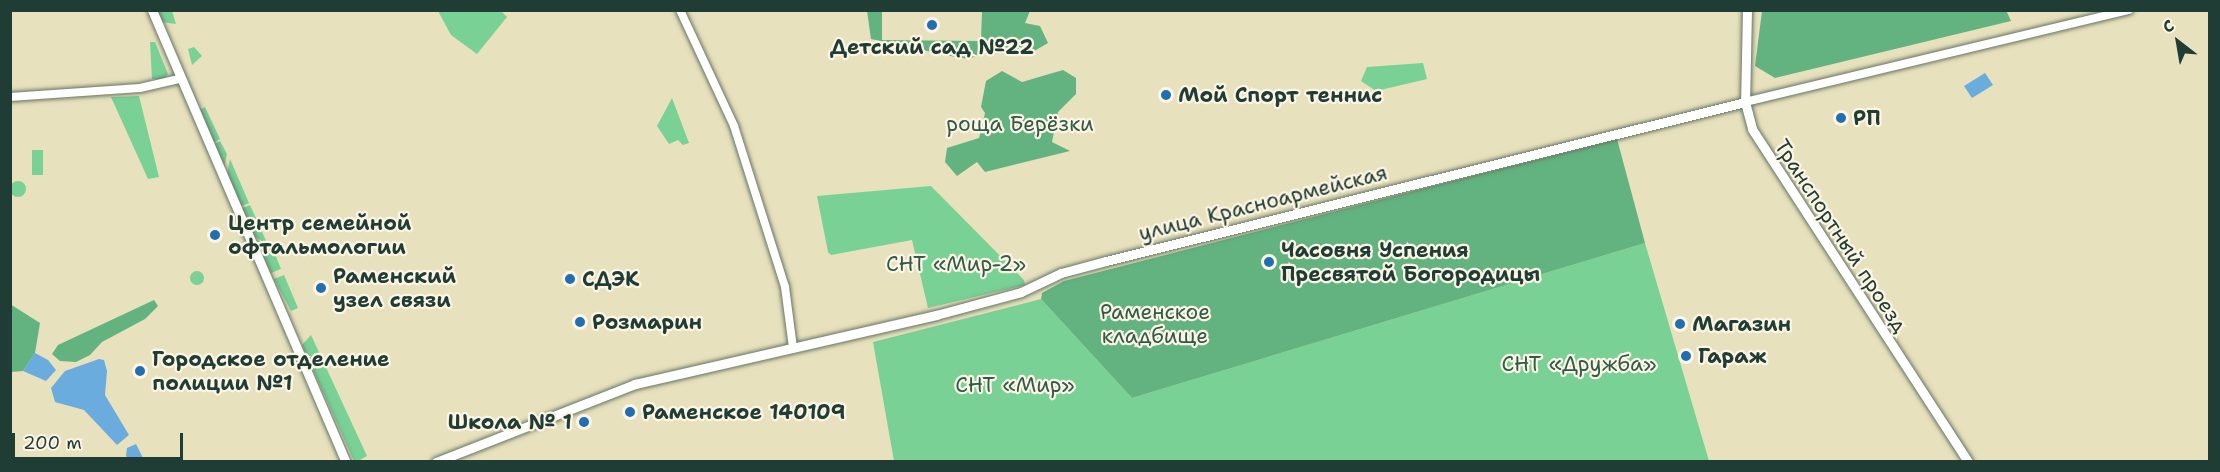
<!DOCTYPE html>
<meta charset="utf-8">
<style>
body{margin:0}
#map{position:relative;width:2220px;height:472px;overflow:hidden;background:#e8e1bd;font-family:"Shantell Sans",sans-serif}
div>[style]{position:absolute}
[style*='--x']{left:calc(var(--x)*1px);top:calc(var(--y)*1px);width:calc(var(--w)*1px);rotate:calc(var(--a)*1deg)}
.green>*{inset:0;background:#79d196}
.round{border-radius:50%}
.forest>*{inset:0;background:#62b37f}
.water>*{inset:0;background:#6bacdf}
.roads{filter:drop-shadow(0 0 2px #657664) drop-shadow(0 0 2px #657664)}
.tertiary>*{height:8px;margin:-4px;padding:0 4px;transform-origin:4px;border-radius:4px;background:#fff}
.secondary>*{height:9px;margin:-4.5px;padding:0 4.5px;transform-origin:4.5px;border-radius:4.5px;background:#fff}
.dots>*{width:16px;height:16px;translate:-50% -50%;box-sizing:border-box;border:3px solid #fcf5e5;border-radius:50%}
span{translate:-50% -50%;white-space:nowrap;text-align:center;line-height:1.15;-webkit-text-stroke:4.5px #fcf5e5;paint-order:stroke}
.poi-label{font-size:21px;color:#1f3d34;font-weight:700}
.left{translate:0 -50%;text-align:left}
.right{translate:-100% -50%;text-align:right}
.park-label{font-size:21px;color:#315b48}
.street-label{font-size:21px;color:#1f3d34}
.frame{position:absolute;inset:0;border:12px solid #1f3d34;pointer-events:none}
.north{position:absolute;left:2148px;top:12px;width:60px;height:60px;-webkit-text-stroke:4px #fcf5e5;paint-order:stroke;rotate:329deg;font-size:16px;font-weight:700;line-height:24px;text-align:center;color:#1f3d34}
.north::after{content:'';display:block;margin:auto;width:21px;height:27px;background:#1f3d34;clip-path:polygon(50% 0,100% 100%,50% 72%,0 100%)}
.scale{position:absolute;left:12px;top:433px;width:171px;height:27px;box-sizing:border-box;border:3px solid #1f3d34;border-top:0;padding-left:8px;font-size:18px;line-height:21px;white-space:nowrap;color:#1f3d34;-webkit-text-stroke:4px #fcf5e5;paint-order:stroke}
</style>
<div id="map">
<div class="green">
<i style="clip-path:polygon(157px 11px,172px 11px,176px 24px,161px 22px)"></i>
<i style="clip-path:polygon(438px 11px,501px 11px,507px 17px,477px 54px,451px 35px)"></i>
<i style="clip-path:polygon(150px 42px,155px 42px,168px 74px,164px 80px,152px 79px)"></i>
<i style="clip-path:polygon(194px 47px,202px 56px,192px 65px,188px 49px)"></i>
<i style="clip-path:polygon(1423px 63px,1427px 79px,1376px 91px,1361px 81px,1367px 67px)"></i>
<i style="clip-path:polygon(139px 96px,159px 177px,148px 179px,111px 97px)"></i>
<i style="clip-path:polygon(672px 98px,689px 143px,683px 145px,678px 140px,669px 144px,657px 126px)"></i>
<i style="clip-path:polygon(205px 107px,220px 139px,212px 144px,197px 111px)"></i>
<i style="clip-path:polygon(220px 141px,227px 154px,223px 171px,212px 145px)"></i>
<i style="clip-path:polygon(32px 150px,43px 150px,43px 175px,32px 175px)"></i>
<i style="clip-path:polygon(230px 159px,249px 203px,239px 207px,227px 175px)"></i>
<i class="round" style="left:10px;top:181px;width:16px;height:16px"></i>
<i style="clip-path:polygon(931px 186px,1024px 280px,1025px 285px,928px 308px,912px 240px,831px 255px,828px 252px,817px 196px)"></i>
<i style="clip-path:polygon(250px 205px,268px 245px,252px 235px,240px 209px)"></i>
<i style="clip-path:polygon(256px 240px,273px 249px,281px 269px,271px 273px)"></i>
<i style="clip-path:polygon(1645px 243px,1709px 461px,894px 461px,873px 342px,1041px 299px,1132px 398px)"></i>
<i class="round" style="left:190px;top:271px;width:14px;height:14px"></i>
<i style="clip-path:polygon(284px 275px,298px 308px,291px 311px,274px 279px)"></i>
<i style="clip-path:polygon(311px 335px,367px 456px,358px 461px,354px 461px,302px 345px)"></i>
</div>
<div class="forest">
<i style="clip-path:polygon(2006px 10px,2011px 21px,1775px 78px,1755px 66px,1762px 11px)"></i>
<i style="clip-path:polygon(867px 11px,882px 11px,882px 40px,981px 41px,982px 11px,1030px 11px,1025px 23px,1040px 26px,1048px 43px,1029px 54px,980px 53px,970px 59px,956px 57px,871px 39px)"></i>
<i style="clip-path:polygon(1063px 70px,1076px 78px,1076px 94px,1058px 112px,1052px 142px,1070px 151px,985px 172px,977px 162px,957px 176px,945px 162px,947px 148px,979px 138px,985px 113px,981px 107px,986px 81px,1002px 71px,1022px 82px)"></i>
<i style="clip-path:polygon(1617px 139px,1645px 243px,1132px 398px,1041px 299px,1042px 293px,1064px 281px)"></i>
<i style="clip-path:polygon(154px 300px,158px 306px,145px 319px,102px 342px,90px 355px,76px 362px,60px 361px,52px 354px,58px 345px)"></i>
<i style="clip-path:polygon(10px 304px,40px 323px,35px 353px,23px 371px,11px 372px)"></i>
</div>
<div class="water">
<i style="clip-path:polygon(1985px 73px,1993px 85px,1972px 98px,1964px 86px)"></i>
<i style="clip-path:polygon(35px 353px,48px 360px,56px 370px,46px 381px,23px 371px)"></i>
<i style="clip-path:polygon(99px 359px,104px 360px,107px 371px,105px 395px,129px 435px,117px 445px,84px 410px,55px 402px,51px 388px,65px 371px)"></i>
<i style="clip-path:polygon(136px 444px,144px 460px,142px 461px,130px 461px,126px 456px,127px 448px)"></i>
</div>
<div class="roads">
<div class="tertiary">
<i style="--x:680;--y:10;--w:128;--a:65"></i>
<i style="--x:734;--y:126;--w:169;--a:72.4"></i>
<i style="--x:785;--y:287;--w:62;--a:82.5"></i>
<i style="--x:10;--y:97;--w:130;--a:-4"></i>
<i style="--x:140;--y:88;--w:40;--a:-13"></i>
<i style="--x:1745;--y:102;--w:395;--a:-13.5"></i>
</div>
<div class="secondary">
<i style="--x:152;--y:10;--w:492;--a:66.8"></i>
<i style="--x:1747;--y:10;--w:92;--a:91.2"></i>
<i style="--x:1745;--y:102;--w:28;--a:75"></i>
<i style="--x:1752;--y:129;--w:397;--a:57"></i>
<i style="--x:436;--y:462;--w:214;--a:-21.4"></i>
<i style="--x:635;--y:384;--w:309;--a:-12.9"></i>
<i style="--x:936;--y:315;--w:88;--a:-15.1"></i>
<i style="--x:1021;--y:292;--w:44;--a:-25.4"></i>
<i style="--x:1061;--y:273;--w:47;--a:-14.9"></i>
<i style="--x:1106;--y:261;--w:658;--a:-13.97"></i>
</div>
</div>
<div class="dots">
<i style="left:932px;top:25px;background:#1f6fb2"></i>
<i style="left:1166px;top:95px;background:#1f6fb2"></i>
<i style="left:1841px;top:118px;background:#1f6fb2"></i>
<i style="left:215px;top:235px;background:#1f6fb2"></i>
<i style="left:1269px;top:262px;background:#1f6fb2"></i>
<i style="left:570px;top:279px;background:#1f6fb2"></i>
<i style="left:321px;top:288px;background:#1f6fb2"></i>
<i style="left:580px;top:322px;background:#1f6fb2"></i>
<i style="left:1680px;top:324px;background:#1f6fb2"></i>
<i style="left:1686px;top:356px;background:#1f6fb2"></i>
<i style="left:140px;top:371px;background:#1f6fb2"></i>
<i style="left:630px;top:412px;background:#1f6fb2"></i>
<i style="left:584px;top:422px;background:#1f6fb2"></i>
</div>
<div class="poi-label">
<span style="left:932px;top:47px">Детский сад №22</span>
<span class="left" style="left:1178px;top:95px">Мой Спорт теннис</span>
<span class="left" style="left:1853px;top:118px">РП</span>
<span class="left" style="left:228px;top:235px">Центр семейной<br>офтальмологии</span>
<span class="left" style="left:1281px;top:262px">Часовня Успения<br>Пресвятой Богородицы</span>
<span class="left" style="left:333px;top:288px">Раменский<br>узел связи</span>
<span class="left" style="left:582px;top:279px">СДЭК</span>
<span class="left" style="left:592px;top:322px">Розмарин</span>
<span class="left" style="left:1692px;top:324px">Магазин</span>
<span class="left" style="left:1698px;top:356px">Гараж</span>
<span class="left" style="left:152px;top:371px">Городское отделение<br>полиции №1</span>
<span class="left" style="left:642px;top:412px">Раменское 140109</span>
<span class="right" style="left:572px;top:422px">Школа № 1</span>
</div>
<div class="park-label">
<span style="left:1020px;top:124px">роща Берёзки</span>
<span style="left:956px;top:264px">СНТ «Мир-2»</span>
<span style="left:1155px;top:324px">Раменское<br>кладбище</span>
<span style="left:1579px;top:364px">СНТ «Дружба»</span>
<span style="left:1015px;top:385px">СНТ «Мир»</span>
</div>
<div class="street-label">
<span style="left:1263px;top:203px;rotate:-14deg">улица Красноармейская</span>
<span style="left:1841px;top:236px;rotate:57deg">Транспортный проезд</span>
</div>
<div class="frame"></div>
<div class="north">С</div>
<div class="scale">200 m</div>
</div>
